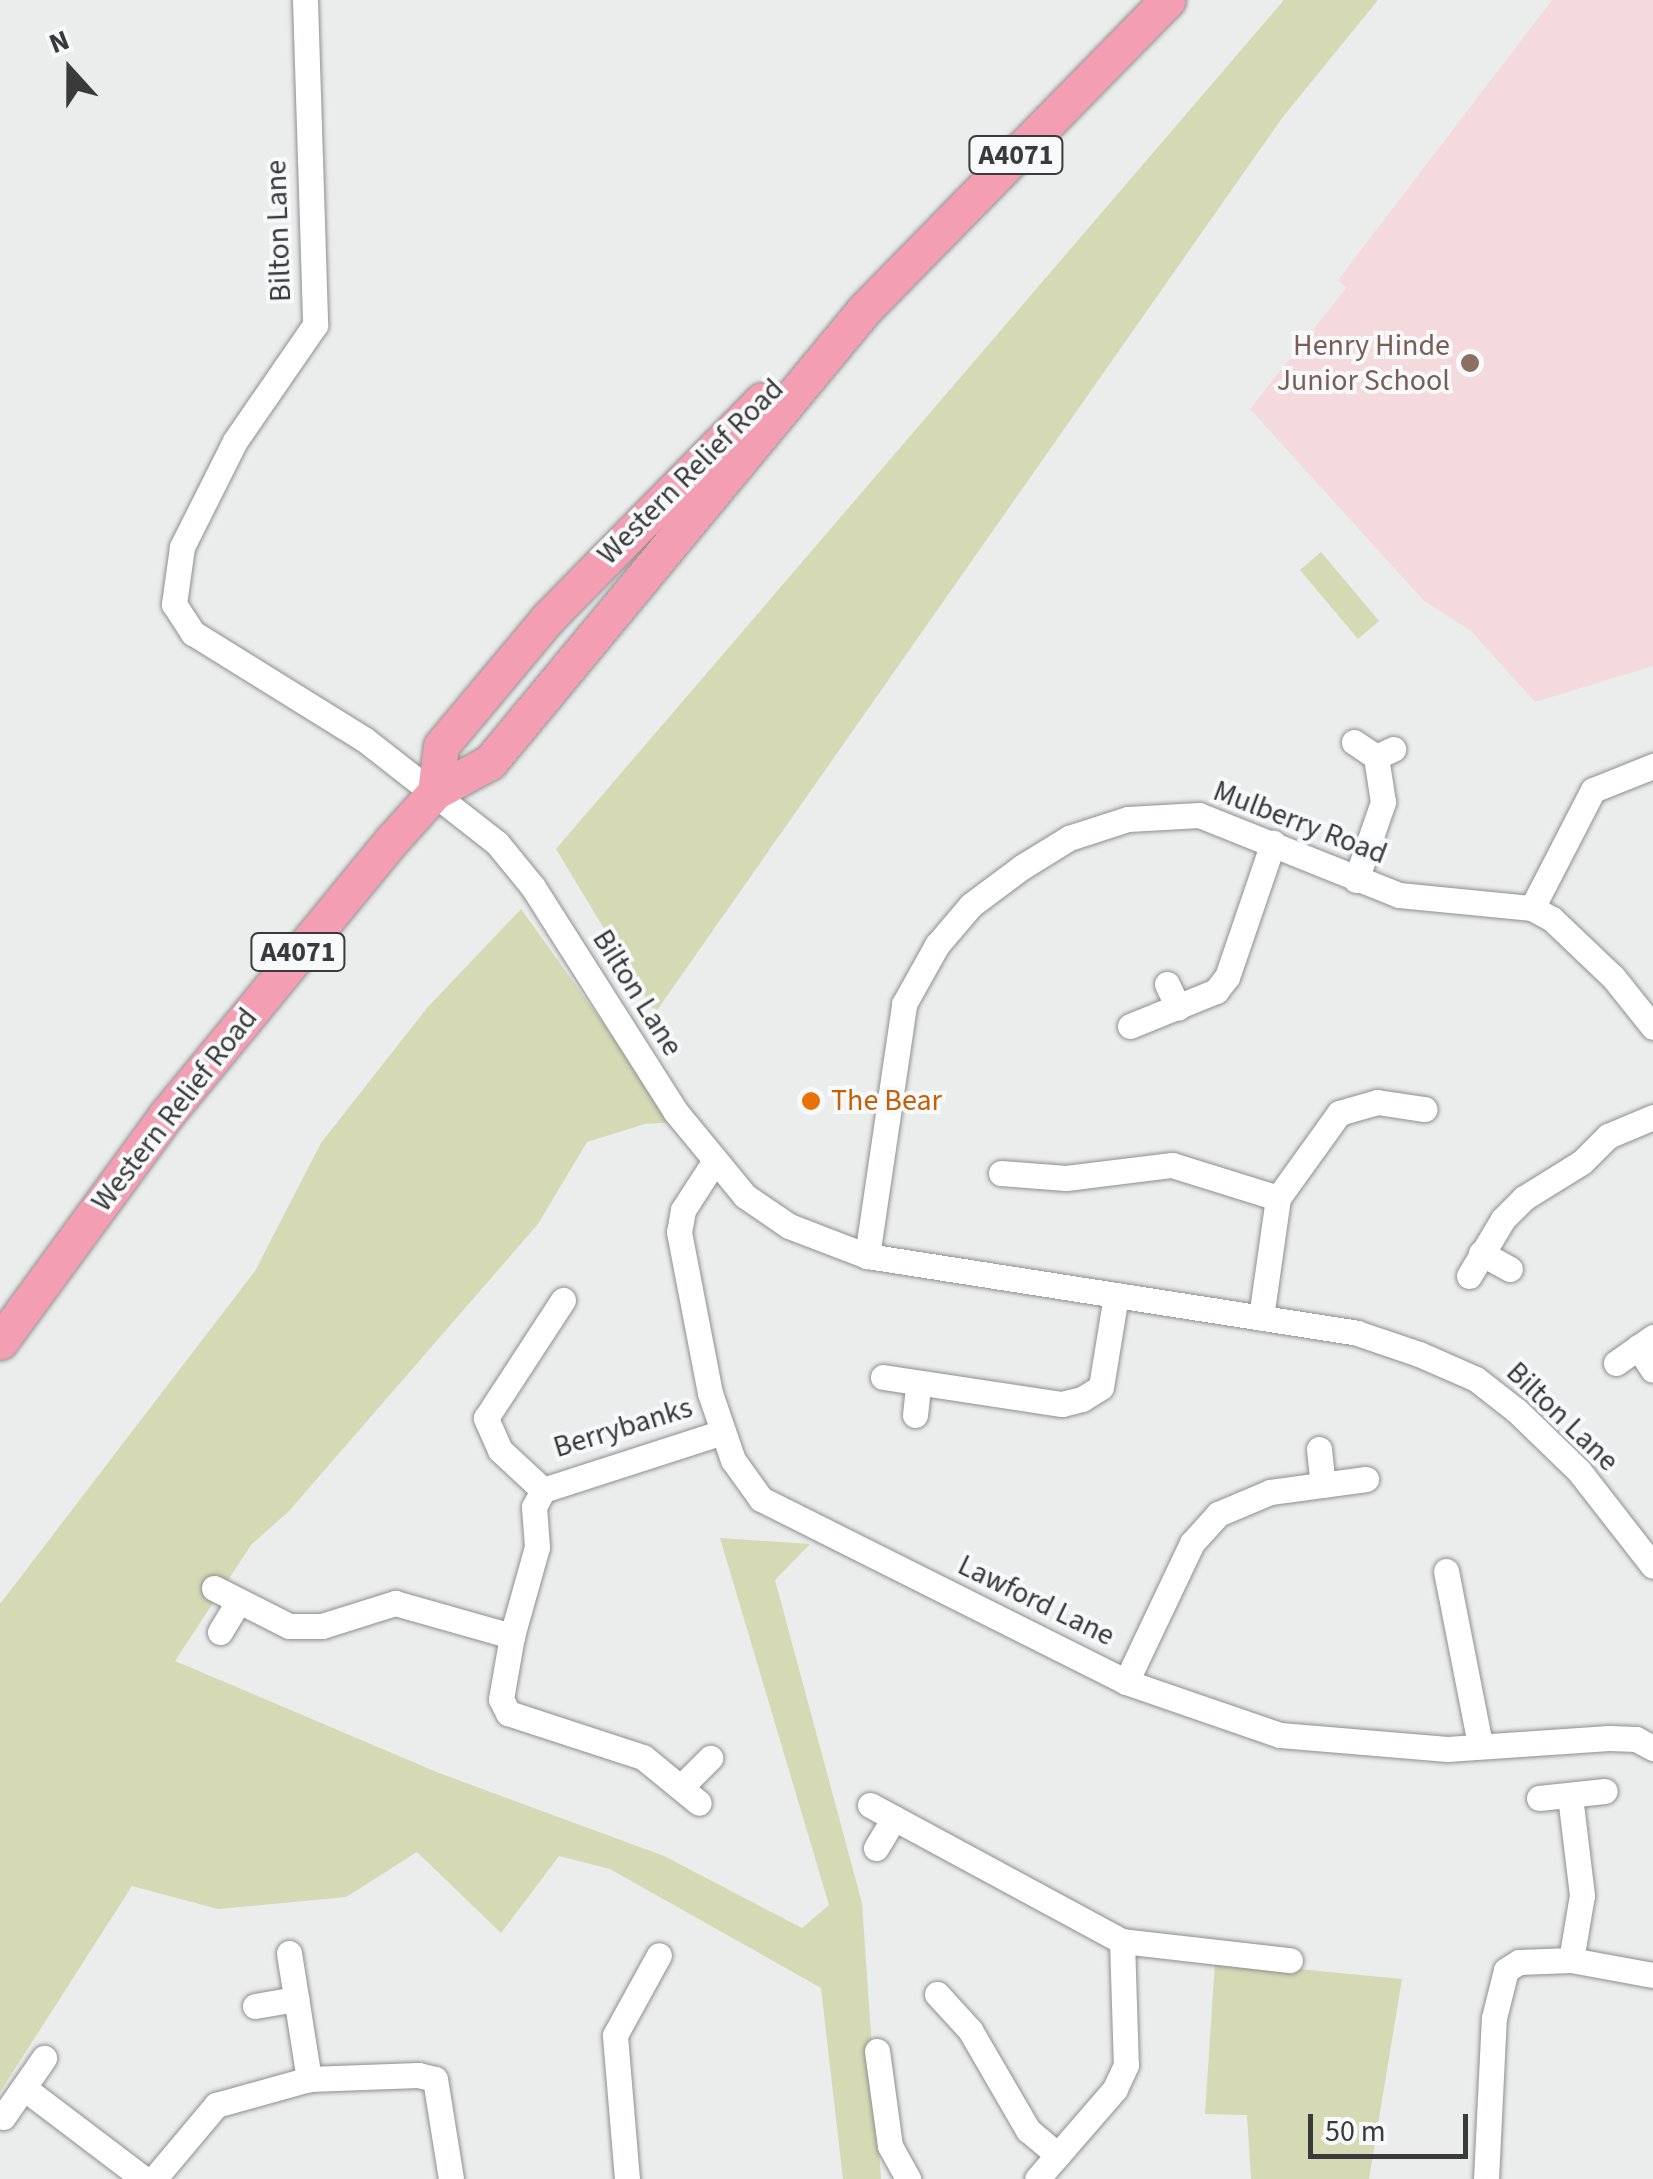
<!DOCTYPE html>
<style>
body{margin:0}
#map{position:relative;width:1653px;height:2179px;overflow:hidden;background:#ebecec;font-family:"Source Sans 3",sans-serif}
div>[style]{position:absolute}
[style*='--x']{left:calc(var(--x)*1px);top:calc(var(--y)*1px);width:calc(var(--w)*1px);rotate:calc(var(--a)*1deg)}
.education>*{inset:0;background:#f5dadd}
.green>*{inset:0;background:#d5d9b4}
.roads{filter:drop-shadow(0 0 2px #8e8f90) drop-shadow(0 0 2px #8e8f90)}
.minor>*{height:25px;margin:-12.5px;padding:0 12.5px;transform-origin:12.5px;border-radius:12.5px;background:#fff}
.highway>*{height:35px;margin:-17.5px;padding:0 17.5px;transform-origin:17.5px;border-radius:17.5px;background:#f39eb2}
.dots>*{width:28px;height:28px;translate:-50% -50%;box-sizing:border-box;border:5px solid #f8f9fa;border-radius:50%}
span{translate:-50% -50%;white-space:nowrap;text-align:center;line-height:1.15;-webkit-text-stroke:8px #f8f9fa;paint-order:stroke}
.shield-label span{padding:2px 8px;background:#f8f9fa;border:2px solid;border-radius:8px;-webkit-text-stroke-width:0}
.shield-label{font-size:28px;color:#3a3a3b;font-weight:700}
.street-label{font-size:30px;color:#3a3a3b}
.education-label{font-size:30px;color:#785e54}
.right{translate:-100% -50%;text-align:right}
.food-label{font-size:30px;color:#c56008}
.left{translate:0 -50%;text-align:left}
.north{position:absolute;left:20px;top:20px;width:100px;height:100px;-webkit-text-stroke:8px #f8f9fa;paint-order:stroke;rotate:339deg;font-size:28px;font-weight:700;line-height:40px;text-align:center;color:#3a3a3b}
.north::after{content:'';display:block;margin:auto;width:35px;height:45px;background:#3a3a3b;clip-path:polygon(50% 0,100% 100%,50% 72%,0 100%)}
.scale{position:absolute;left:1308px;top:2114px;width:160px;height:45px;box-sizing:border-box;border:5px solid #3a3a3b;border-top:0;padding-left:12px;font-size:30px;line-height:35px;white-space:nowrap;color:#3a3a3b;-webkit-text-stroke:8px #f8f9fa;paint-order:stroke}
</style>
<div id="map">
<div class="education">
<i style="clip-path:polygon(1552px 0,1653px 0,1653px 666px,1535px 702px,1471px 631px,1424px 601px,1250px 409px,1346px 288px,1338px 280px)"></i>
</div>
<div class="green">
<i style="clip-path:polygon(1284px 0,1378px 0,1282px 118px,655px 1013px,556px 849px)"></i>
<i style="clip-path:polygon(1321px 552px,1379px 621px,1358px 639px,1300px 570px)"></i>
<i style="clip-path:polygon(521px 909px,674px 1122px,645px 1124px,587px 1142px,538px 1224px,289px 1511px,251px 1545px,175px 1661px,439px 1773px,664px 1856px,802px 1928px,829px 1905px,720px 1538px,810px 1544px,775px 1580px,862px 1903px,881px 2179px,843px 2179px,821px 1988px,610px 1869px,559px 1856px,501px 1933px,417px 1852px,346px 1897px,218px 1909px,132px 1886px,0 2092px,0 1604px,255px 1271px,321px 1143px,427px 1008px)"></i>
<i style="clip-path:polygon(1215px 1961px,1402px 1979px,1369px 2179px,1251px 2179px,1247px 2115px,1205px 2114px)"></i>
</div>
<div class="roads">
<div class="minor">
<i style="--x:305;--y:0;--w:325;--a:88.2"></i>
<i style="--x:315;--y:325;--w:141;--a:124.6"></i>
<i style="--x:235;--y:441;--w:119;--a:116.6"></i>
<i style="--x:182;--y:547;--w:58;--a:98"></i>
<i style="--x:174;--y:604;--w:35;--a:57"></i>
<i style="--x:193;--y:633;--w:201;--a:31.8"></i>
<i style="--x:364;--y:739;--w:169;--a:38"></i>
<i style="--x:497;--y:843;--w:57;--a:50.7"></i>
<i style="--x:533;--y:887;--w:265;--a:57.6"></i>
<i style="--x:675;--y:1111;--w:110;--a:50.5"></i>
<i style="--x:745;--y:1196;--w:53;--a:34.3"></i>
<i style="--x:789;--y:1226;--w:84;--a:21"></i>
<i style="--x:867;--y:1256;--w:496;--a:8.9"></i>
<i style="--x:1357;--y:1333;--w:65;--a:18.7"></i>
<i style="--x:1419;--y:1354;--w:62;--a:23.7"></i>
<i style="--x:1476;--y:1379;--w:52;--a:38"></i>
<i style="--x:1517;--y:1411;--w:86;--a:44.1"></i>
<i style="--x:1579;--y:1471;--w:120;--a:52.1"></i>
<i style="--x:1354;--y:742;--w:27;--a:34"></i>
<i style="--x:1376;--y:757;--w:19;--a:-25"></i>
<i style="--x:1356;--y:880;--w:83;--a:-70.9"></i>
<i style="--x:1383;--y:802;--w:46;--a:-98.8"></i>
<i style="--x:1532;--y:908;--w:133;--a:-62.7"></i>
<i style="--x:1593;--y:790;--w:65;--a:-21.8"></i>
<i style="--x:1167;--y:984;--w:26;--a:65"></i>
<i style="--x:1130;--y:1026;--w:93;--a:-22.1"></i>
<i style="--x:1216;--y:991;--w:18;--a:-52"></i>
<i style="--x:1227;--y:977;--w:142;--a:-71.1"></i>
<i style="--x:714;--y:1162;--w:57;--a:122.9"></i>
<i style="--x:683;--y:1210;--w:22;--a:100"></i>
<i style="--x:679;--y:1232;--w:164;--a:79.1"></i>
<i style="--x:710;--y:1393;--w:71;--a:71.1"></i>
<i style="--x:733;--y:1460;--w:48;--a:54.3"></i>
<i style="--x:761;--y:1499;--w:408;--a:26.6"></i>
<i style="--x:1126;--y:1682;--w:163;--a:19"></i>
<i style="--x:1280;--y:1735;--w:168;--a:4.8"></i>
<i style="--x:1447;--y:1749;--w:162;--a:-3.9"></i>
<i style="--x:1609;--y:1738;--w:27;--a:2"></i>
<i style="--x:1636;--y:1739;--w:19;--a:28"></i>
<i style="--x:1001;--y:1173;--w:65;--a:4.4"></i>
<i style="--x:1066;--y:1178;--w:107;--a:-7"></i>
<i style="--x:1172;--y:1165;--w:111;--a:17.3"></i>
<i style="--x:1278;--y:1198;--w:121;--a:98.1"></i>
<i style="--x:1278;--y:1198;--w:105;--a:-54.3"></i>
<i style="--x:1339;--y:1113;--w:40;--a:-16"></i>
<i style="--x:1377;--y:1102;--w:48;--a:8.5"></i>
<i style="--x:1481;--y:1253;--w:33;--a:29"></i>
<i style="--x:867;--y:1256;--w:255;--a:-81.6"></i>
<i style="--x:904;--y:1004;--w:68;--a:-60.8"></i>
<i style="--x:937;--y:945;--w:52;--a:-49.6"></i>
<i style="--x:971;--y:905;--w:64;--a:-36.7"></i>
<i style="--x:1022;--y:867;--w:55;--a:-31.7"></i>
<i style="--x:1069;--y:838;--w:62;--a:-17.9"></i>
<i style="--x:1128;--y:819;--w:71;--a:-3.2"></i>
<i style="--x:1199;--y:815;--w:215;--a:21.8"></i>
<i style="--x:1399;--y:895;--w:134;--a:5.6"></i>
<i style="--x:1532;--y:908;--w:23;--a:29"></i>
<i style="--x:1552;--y:919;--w:84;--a:43.6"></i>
<i style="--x:1613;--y:977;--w:64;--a:51.3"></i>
<i style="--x:1469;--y:1276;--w:66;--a:-59.2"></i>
<i style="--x:1503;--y:1219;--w:30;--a:-45"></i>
<i style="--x:1524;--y:1198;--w:68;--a:-31.8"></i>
<i style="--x:1582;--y:1162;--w:37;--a:-45"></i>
<i style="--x:1608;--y:1136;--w:49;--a:-22.9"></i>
<i style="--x:1638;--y:1347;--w:27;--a:57"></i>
<i style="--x:1616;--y:1363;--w:45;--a:-35.1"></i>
<i style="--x:883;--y:1377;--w:181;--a:8.6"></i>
<i style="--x:1062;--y:1404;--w:21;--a:-14"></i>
<i style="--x:1082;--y:1399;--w:22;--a:-32"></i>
<i style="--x:1101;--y:1387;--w:93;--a:-80.7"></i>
<i style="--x:915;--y:1415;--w:30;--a:-84"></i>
<i style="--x:1319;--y:1449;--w:36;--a:84"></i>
<i style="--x:543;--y:1490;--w:189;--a:-17.9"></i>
<i style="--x:1446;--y:1571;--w:177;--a:78.9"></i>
<i style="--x:214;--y:1588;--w:84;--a:26.9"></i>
<i style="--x:289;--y:1626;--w:33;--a:0"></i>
<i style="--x:322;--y:1626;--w:77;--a:-17.5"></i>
<i style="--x:395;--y:1603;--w:122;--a:15.8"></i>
<i style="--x:512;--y:1636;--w:92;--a:-74.3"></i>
<i style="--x:537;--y:1547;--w:40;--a:-94.3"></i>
<i style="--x:534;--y:1507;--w:19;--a:-62"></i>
<i style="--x:543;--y:1490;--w:59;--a:-137.1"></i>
<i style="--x:500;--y:1450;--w:35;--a:-114"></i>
<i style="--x:486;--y:1418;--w:141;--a:-56.9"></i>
<i style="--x:220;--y:1632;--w:33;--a:-59"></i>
<i style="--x:512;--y:1636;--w:64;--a:99.9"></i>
<i style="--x:501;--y:1699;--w:16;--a:63"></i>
<i style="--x:508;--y:1713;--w:142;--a:18.1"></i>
<i style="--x:643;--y:1757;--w:72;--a:39.4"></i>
<i style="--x:1126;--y:1682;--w:154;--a:-64.6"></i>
<i style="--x:1192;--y:1543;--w:39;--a:-48"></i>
<i style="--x:1218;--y:1514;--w:56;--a:-22.9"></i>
<i style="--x:1270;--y:1492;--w:97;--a:-7.7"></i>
<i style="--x:682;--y:1786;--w:40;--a:-45"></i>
<i style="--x:1570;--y:1796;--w:100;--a:83.1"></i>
<i style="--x:1582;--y:1895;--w:66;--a:99.6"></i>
<i style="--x:1539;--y:1798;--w:66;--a:-6.1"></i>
<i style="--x:870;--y:1805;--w:286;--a:28.4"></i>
<i style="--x:1122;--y:1941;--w:124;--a:88.2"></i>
<i style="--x:1126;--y:2065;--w:26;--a:115"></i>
<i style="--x:1115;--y:2089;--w:119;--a:130.9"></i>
<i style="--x:876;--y:1848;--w:35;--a:-59"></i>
<i style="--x:1122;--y:1941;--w:169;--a:6.5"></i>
<i style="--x:289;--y:1953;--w:128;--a:81"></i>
<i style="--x:937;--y:1994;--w:49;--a:47.5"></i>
<i style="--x:970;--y:2030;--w:116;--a:59.9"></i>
<i style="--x:1028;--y:2130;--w:39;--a:40"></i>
<i style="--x:255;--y:2006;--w:42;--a:-9.7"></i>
<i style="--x:877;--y:2051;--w:96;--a:82.2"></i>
<i style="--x:890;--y:2146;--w:38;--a:61"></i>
<i style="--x:24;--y:2088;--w:151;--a:37.2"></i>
<i style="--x:3;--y:2117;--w:72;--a:-55.2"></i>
<i style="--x:154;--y:2179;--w:97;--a:-50"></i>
<i style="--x:216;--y:2105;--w:97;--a:-15.6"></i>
<i style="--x:309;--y:2079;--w:109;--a:-2.1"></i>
<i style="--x:418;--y:2075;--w:17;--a:13"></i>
<i style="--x:435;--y:2079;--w:101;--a:80.9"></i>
<i style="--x:627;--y:2179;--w:144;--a:-94.8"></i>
<i style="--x:615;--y:2035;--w:91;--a:-61.2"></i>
<i style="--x:1486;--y:2179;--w:161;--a:-87.2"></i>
<i style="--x:1494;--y:2018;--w:49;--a:-76"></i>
<i style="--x:1506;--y:1970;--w:15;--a:-32"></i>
<i style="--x:1519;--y:1962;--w:52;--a:-2.2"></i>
<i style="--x:1571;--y:1960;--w:83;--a:10.4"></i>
</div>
<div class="highway">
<i style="--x:435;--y:792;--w:46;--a:-82.6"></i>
<i style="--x:441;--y:746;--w:167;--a:-50.1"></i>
<i style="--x:548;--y:618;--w:305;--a:-45.5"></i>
<i style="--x:0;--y:1342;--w:281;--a:-53.8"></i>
<i style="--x:166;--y:1115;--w:356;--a:-50.6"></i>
<i style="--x:392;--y:840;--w:64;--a:-48.1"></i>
<i style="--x:435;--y:792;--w:63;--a:-28.6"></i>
<i style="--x:490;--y:762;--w:587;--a:-50.39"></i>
<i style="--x:864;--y:310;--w:434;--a:-45.6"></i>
</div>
</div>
<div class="dots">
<i style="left:1470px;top:363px;background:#8d6e63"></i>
<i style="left:811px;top:1101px;background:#e8710a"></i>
</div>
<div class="shield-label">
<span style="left:1016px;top:155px">A4071</span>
<span style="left:298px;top:952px">A4071</span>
</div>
<div class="street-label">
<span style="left:279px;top:231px;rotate:-92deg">Bilton Lane</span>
<span style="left:691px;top:472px;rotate:-45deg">Western Relief Road</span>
<span style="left:1300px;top:823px;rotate:21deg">Mulberry Road</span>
<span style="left:637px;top:993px;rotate:58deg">Bilton Lane</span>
<span style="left:175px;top:1110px;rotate:-52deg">Western Relief Road</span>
<span style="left:1562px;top:1417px;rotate:44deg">Bilton Lane</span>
<span style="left:623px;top:1428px;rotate:-17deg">Berrybanks</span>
<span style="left:1036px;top:1601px;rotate:26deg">Lawford Lane</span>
</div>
<div class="education-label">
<span class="right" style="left:1450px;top:363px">Henry Hinde<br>Junior School</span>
</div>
<div class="food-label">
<span class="left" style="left:831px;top:1101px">The Bear</span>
</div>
<div class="north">N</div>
<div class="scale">50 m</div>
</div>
